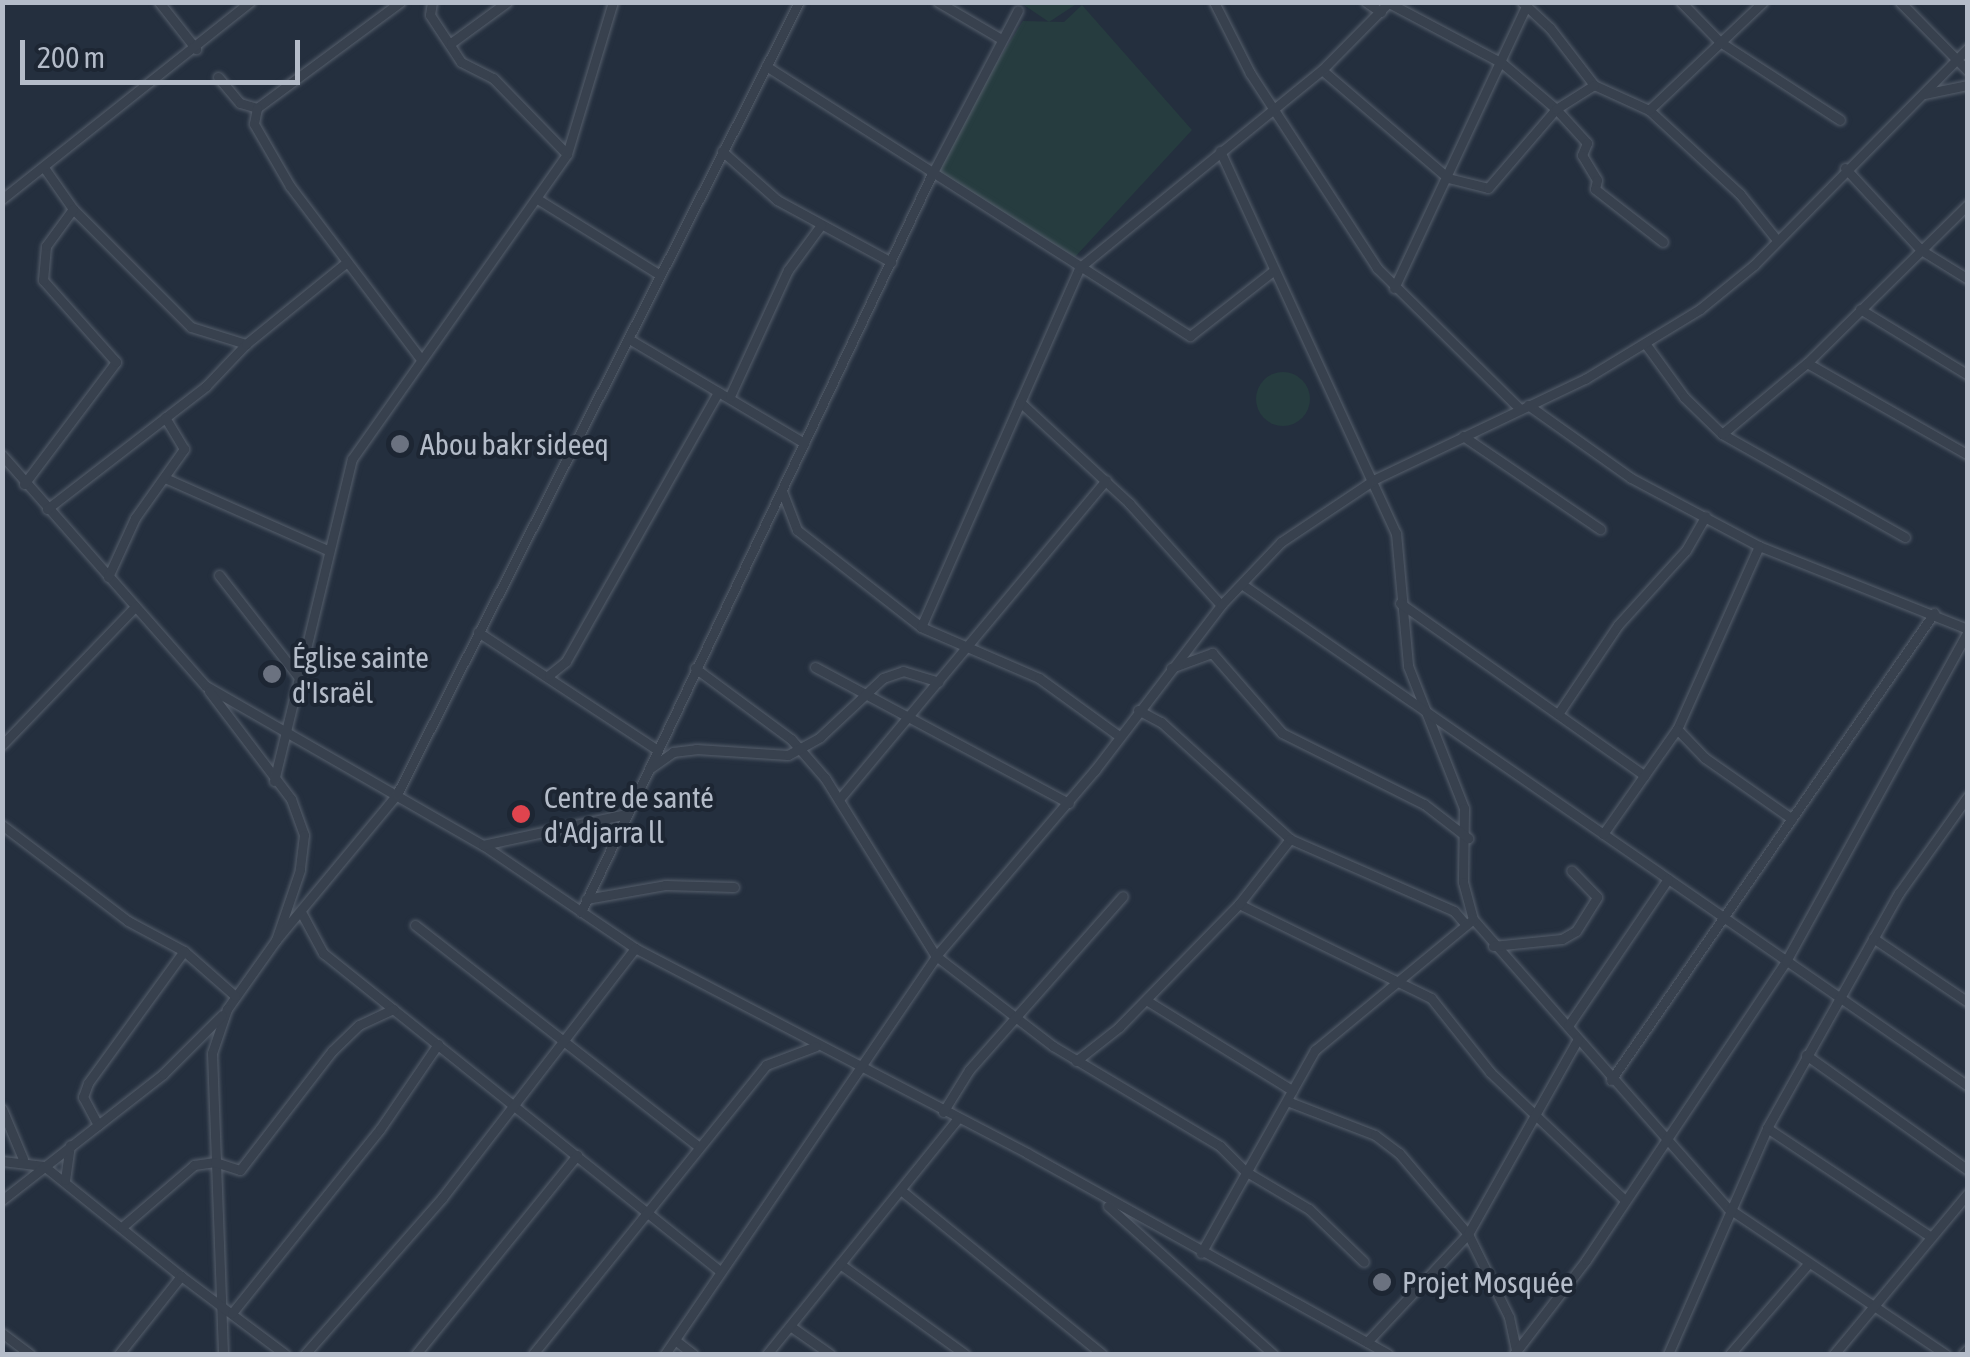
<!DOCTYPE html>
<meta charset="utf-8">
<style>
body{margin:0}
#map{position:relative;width:1970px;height:1357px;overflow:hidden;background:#242f3e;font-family:"Asap Condensed",sans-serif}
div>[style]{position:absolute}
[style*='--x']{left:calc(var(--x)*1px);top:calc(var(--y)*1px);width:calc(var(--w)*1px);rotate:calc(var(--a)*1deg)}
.green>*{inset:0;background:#263c3f}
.round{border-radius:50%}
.roads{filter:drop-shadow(0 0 2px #565f6c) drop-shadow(0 0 2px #565f6c)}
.street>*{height:9px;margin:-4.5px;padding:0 4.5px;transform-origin:4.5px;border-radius:4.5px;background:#38414e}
.dots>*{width:28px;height:28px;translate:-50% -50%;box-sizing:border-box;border:5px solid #1d2633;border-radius:50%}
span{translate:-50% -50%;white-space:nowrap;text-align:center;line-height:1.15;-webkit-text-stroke:8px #1d2633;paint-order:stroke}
.poi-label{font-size:30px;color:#b4bcc9}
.left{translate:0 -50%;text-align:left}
.frame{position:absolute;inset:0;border:5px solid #b4bcc9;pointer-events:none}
.scale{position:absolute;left:20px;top:40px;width:280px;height:45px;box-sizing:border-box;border:5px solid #b4bcc9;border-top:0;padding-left:12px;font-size:30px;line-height:35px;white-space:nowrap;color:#b4bcc9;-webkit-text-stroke:8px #1d2633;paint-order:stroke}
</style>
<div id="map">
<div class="green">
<i style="clip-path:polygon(1021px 3px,1078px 3px,1049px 22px)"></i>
<i style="clip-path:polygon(1082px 5px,1192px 130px,1075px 257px,931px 167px,1023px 21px,1064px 22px)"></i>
<i class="round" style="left:1256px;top:372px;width:54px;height:54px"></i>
</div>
<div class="roads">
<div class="street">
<i style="--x:159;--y:2;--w:60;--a:51.8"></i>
<i style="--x:432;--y:2;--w:13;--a:99"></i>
<i style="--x:430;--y:15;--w:56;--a:56.6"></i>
<i style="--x:461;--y:62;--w:36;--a:27"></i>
<i style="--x:493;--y:78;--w:106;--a:45.8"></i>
<i style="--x:938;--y:2;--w:73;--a:30.4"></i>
<i style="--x:1214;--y:2;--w:80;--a:63.1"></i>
<i style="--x:1250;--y:73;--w:233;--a:56.9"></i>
<i style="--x:1377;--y:268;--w:201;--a:44.6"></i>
<i style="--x:1366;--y:2;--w:18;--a:34"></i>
<i style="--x:1522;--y:2;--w:38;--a:43"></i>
<i style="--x:1550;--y:28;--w:72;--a:52.3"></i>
<i style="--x:1594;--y:85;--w:60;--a:24.4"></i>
<i style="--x:1649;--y:110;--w:124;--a:42.7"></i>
<i style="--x:1740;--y:194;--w:59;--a:51.2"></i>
<i style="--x:1681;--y:2;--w:56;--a:45.7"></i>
<i style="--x:1720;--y:42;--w:143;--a:33"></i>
<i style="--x:1900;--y:2;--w:97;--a:45.4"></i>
<i style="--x:1389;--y:3;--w:128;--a:28"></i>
<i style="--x:1502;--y:63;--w:71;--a:40.4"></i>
<i style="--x:1556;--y:109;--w:46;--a:47.6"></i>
<i style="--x:1587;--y:143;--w:13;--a:113"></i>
<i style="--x:1582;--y:155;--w:29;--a:59"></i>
<i style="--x:1597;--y:180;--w:9;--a:103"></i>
<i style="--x:1595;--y:189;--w:86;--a:37.9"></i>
<i style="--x:451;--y:43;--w:69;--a:-36.2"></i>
<i style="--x:766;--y:66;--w:503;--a:32.49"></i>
<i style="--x:1190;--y:336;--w:105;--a:-38.1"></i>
<i style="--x:1322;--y:70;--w:166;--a:40.6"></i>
<i style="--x:1448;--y:178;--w:41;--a:14"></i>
<i style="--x:1488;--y:188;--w:104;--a:-49.3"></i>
<i style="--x:1556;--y:109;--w:45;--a:-32.3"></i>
<i style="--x:218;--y:77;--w:34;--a:50"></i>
<i style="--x:240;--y:103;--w:18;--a:16"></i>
<i style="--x:257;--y:108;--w:178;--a:-36.5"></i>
<i style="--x:1924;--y:94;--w:45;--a:-11.6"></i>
<i style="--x:257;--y:108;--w:16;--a:101"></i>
<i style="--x:254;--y:124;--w:72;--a:59.9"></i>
<i style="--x:290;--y:186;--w:217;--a:52.9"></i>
<i style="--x:1649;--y:110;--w:157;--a:-43.5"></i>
<i style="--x:722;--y:151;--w:74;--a:41.7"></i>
<i style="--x:777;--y:200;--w:130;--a:28.5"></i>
<i style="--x:1220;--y:151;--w:421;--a:65.3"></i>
<i style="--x:1396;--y:533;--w:134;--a:84.8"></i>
<i style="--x:1408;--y:666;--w:153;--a:68.5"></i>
<i style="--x:1464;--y:808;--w:74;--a:90.8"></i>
<i style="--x:1463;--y:882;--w:38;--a:75"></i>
<i style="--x:1473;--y:919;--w:385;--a:48.6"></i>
<i style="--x:1728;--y:1208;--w:262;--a:33.9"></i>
<i style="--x:1845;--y:168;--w:112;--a:47.2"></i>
<i style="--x:1921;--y:250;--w:55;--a:31.7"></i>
<i style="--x:45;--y:169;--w:49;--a:55"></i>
<i style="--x:73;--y:209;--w:167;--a:45"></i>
<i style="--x:191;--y:327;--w:58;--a:17.2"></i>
<i style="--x:2;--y:199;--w:317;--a:-38.5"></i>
<i style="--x:539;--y:200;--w:142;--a:31.8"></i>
<i style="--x:1394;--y:288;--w:311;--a:-64.9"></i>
<i style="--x:1860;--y:309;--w:127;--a:31.4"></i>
<i style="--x:629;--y:339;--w:204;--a:30.7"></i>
<i style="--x:1647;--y:346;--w:63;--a:54"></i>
<i style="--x:1684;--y:397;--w:53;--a:44.2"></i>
<i style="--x:1722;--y:434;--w:210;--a:29.4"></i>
<i style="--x:1807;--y:363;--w:185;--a:29.7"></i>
<i style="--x:730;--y:396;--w:139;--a:-65.3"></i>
<i style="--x:788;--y:270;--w:56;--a:-53.7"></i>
<i style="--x:1020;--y:402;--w:149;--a:42.8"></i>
<i style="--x:1129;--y:503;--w:137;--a:48"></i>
<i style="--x:1528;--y:405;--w:126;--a:35.3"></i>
<i style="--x:1631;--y:478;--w:145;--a:28"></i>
<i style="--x:1759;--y:546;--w:225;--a:21.7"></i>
<i style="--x:1722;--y:434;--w:111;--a:-39.9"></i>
<i style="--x:1807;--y:363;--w:226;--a:-44.6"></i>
<i style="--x:1463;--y:436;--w:166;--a:34.2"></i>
<i style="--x:2;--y:455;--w:308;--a:48.6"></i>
<i style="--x:206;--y:686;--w:319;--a:29.9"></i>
<i style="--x:483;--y:845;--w:184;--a:34.1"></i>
<i style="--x:635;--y:948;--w:442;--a:27.6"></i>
<i style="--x:1027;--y:1153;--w:413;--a:29.1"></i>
<i style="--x:167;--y:479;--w:175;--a:23.9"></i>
<i style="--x:24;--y:484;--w:153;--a:-53"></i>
<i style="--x:116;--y:362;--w:110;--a:-131.7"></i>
<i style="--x:43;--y:280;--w:34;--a:-85"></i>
<i style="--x:46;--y:246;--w:46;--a:-53.9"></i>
<i style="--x:782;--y:491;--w:42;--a:69"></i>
<i style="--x:797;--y:530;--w:157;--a:38"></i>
<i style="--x:921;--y:627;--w:129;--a:23.4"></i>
<i style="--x:1039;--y:678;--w:99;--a:35.9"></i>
<i style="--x:47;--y:509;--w:201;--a:-37.7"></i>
<i style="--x:206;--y:386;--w:58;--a:-46.4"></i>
<i style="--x:246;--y:344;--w:130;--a:-39.1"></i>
<i style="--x:1759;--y:546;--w:201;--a:114.1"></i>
<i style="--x:1677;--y:729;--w:40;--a:46"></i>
<i style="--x:1705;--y:758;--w:106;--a:35"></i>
<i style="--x:219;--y:575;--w:128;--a:52"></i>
<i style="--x:108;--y:577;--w:65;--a:-65.4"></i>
<i style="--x:135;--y:518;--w:85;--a:-54.6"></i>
<i style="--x:184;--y:449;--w:37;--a:-121"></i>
<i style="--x:1243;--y:585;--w:881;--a:34.65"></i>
<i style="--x:1400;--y:603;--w:299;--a:35.2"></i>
<i style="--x:921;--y:627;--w:392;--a:-66.2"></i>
<i style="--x:1079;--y:268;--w:313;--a:-39.2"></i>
<i style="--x:1322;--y:70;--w:95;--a:-45.4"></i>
<i style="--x:478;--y:632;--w:213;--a:33.3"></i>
<i style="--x:815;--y:667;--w:288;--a:28.2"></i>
<i style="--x:695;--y:668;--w:119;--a:36.5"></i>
<i style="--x:791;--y:739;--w:52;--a:48.9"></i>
<i style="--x:825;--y:778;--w:210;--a:58.1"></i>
<i style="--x:936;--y:956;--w:148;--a:37.6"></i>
<i style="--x:1053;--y:1046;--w:195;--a:30.9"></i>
<i style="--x:1220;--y:1146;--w:35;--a:45"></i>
<i style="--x:1245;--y:1171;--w:74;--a:30.7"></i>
<i style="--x:1309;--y:1209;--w:76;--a:43.9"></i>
<i style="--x:1171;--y:668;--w:44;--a:-20.1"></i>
<i style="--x:1212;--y:653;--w:106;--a:48.8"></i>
<i style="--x:1282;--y:733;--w:159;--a:26.6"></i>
<i style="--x:1424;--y:804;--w:56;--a:37.7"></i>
<i style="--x:549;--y:675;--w:22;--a:-39"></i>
<i style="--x:566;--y:661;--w:309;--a:-60.5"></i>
<i style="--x:209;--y:691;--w:136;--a:52.8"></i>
<i style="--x:291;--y:799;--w:38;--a:70"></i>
<i style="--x:304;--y:835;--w:35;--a:97"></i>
<i style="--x:300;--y:870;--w:74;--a:108.9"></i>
<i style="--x:276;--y:940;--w:85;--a:125.4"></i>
<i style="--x:227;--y:1009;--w:46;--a:108.8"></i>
<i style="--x:212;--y:1053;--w:301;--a:87.9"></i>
<i style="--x:1138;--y:710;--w:26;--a:28"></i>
<i style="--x:1161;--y:722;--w:174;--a:42.2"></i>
<i style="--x:1558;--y:714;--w:107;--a:-56"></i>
<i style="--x:1618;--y:625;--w:101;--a:-47.8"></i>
<i style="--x:1686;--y:550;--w:39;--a:-60"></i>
<i style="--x:2;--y:745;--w:192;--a:-46.1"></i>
<i style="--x:649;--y:769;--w:29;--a:-35"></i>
<i style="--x:673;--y:752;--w:23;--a:-7"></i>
<i style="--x:696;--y:749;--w:92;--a:3.7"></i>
<i style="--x:788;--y:755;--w:37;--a:-29"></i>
<i style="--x:820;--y:737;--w:86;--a:-43.1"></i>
<i style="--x:883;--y:678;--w:21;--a:-19"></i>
<i style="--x:903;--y:671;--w:37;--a:17"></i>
<i style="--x:274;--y:781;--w:331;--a:-76.4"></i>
<i style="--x:352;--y:459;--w:373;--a:-54.8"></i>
<i style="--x:567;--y:154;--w:159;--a:-73.2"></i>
<i style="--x:841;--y:797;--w:413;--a:-50.1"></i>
<i style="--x:2;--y:825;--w:158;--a:37.3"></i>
<i style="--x:128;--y:921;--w:64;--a:28.2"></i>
<i style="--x:184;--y:951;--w:68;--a:41.4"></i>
<i style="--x:1603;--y:834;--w:128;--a:-54.8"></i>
<i style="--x:483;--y:845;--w:142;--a:-12.2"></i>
<i style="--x:586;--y:899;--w:80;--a:-10"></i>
<i style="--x:665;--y:885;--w:69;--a:1.7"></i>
<i style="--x:1239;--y:904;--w:214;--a:26.1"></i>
<i style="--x:1431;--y:998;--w:95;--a:51.4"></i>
<i style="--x:1490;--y:1072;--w:185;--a:43.5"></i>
<i style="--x:301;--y:912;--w:47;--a:61.8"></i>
<i style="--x:323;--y:953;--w:509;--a:38.69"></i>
<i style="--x:581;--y:912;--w:815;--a:-64.57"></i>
<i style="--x:931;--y:176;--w:187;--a:-62.3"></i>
<i style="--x:415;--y:925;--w:358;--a:38"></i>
<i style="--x:1873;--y:938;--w:115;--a:34"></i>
<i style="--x:276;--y:940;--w:190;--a:-50.3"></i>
<i style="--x:397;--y:794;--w:888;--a:-63.09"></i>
<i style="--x:1493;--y:946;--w:69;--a:-5.8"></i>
<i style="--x:1562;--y:939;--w:16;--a:-30"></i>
<i style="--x:1576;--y:931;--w:40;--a:-58"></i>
<i style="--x:1597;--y:897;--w:37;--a:-134"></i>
<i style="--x:1146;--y:1000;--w:172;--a:31.7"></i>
<i style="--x:1568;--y:1026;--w:178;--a:-55.8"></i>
<i style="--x:1806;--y:1055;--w:199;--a:35.4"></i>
<i style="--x:1076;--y:1061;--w:55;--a:-38.3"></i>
<i style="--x:1119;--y:1027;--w:172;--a:-45.7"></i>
<i style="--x:1239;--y:904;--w:83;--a:-51.9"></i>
<i style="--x:1290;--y:839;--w:179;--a:23.7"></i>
<i style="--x:1454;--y:911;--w:18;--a:49"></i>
<i style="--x:1611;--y:1080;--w:568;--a:-55.33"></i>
<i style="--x:1287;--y:1101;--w:94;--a:21.1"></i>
<i style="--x:1375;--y:1135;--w:30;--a:37"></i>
<i style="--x:1399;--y:1153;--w:106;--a:49.6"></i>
<i style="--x:1468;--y:1234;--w:93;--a:63.7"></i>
<i style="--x:1509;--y:1317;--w:33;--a:78"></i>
<i style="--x:2;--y:1109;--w:54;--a:67.2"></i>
<i style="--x:943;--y:1112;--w:49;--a:-58.2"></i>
<i style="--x:969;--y:1070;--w:232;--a:-48.5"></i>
<i style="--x:98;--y:1125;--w:32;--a:-118"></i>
<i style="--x:83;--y:1097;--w:15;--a:-70"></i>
<i style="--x:88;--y:1083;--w:163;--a:-54"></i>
<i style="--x:1767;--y:1128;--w:197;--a:33.6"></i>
<i style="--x:2;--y:1161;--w:42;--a:6.8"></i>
<i style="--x:44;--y:1166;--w:176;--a:38.8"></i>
<i style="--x:181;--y:1276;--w:100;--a:128.5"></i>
<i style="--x:65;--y:1180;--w:35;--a:-82"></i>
<i style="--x:902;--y:1191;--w:258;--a:39.2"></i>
<i style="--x:2;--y:1200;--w:204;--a:-38"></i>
<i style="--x:163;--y:1074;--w:83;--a:-45"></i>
<i style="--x:1108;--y:1206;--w:222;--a:41.9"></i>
<i style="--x:122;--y:1227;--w:95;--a:-40.7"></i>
<i style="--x:194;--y:1165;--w:21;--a:-8"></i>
<i style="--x:215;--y:1162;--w:26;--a:18"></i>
<i style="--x:240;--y:1170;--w:150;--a:-52.3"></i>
<i style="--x:332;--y:1051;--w:37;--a:-44"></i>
<i style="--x:359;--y:1025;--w:38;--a:-25"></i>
<i style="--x:1201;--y:1253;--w:233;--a:-60.7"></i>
<i style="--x:1315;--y:1050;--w:202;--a:-39.6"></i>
<i style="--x:840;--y:1264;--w:154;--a:35.8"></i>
<i style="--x:181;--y:1276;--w:130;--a:36.9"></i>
<i style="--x:232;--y:1313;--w:236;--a:-51.2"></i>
<i style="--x:380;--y:1129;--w:103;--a:-55.7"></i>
<i style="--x:793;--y:1328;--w:45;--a:35.1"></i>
<i style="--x:2;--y:1333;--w:35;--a:37"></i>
<i style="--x:675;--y:1340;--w:23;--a:38"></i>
<i style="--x:1367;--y:1342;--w:148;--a:-46.9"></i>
<i style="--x:1468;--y:1234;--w:224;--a:-60.6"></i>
<i style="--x:305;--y:1354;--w:208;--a:-48.7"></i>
<i style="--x:442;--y:1198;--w:316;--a:-52.3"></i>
<i style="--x:416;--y:1354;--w:256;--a:-51"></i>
<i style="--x:533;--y:1354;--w:371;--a:-51.1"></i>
<i style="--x:766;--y:1065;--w:53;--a:-20.8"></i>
<i style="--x:665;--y:1354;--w:482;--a:-55.7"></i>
<i style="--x:936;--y:956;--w:245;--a:-49.5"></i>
<i style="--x:1095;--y:770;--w:208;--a:-52.6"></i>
<i style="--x:1221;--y:605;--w:87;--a:-46.4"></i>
<i style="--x:1281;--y:542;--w:113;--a:-33.8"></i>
<i style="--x:1375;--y:479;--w:233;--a:-25.5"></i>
<i style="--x:1585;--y:379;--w:135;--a:-31.3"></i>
<i style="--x:1700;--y:309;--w:70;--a:-39.2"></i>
<i style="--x:1754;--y:265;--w:305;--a:-45.4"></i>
<i style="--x:767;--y:1354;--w:302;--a:-51"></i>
<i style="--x:1514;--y:1354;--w:118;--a:-52.5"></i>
<i style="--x:1586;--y:1260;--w:360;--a:-56.2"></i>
<i style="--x:1786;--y:961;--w:377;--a:-61.1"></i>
<i style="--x:1668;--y:1354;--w:247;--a:-66.3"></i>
<i style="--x:1767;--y:1128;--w:270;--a:-60.7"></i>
<i style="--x:1899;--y:893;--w:119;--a:-54.6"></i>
<i style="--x:1730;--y:1354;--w:118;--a:-49.1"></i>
<i style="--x:1834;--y:1354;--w:209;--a:-50.2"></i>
<i style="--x:1963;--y:1354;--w:7;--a:-45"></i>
</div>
</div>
<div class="dots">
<i style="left:400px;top:444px;background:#6b7280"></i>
<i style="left:272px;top:674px;background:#6b7280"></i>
<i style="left:521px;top:814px;background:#e0444e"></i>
<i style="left:1382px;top:1282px;background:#6b7280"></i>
</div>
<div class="poi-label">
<span class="left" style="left:420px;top:444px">Abou bakr sideeq</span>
<span class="left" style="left:292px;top:674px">Église sainte<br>d'Israël</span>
<span class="left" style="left:544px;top:814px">Centre de santé<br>d'Adjarra ll</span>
<span class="left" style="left:1402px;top:1282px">Projet Mosquée</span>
</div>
<div class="frame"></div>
<div class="scale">200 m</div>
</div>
